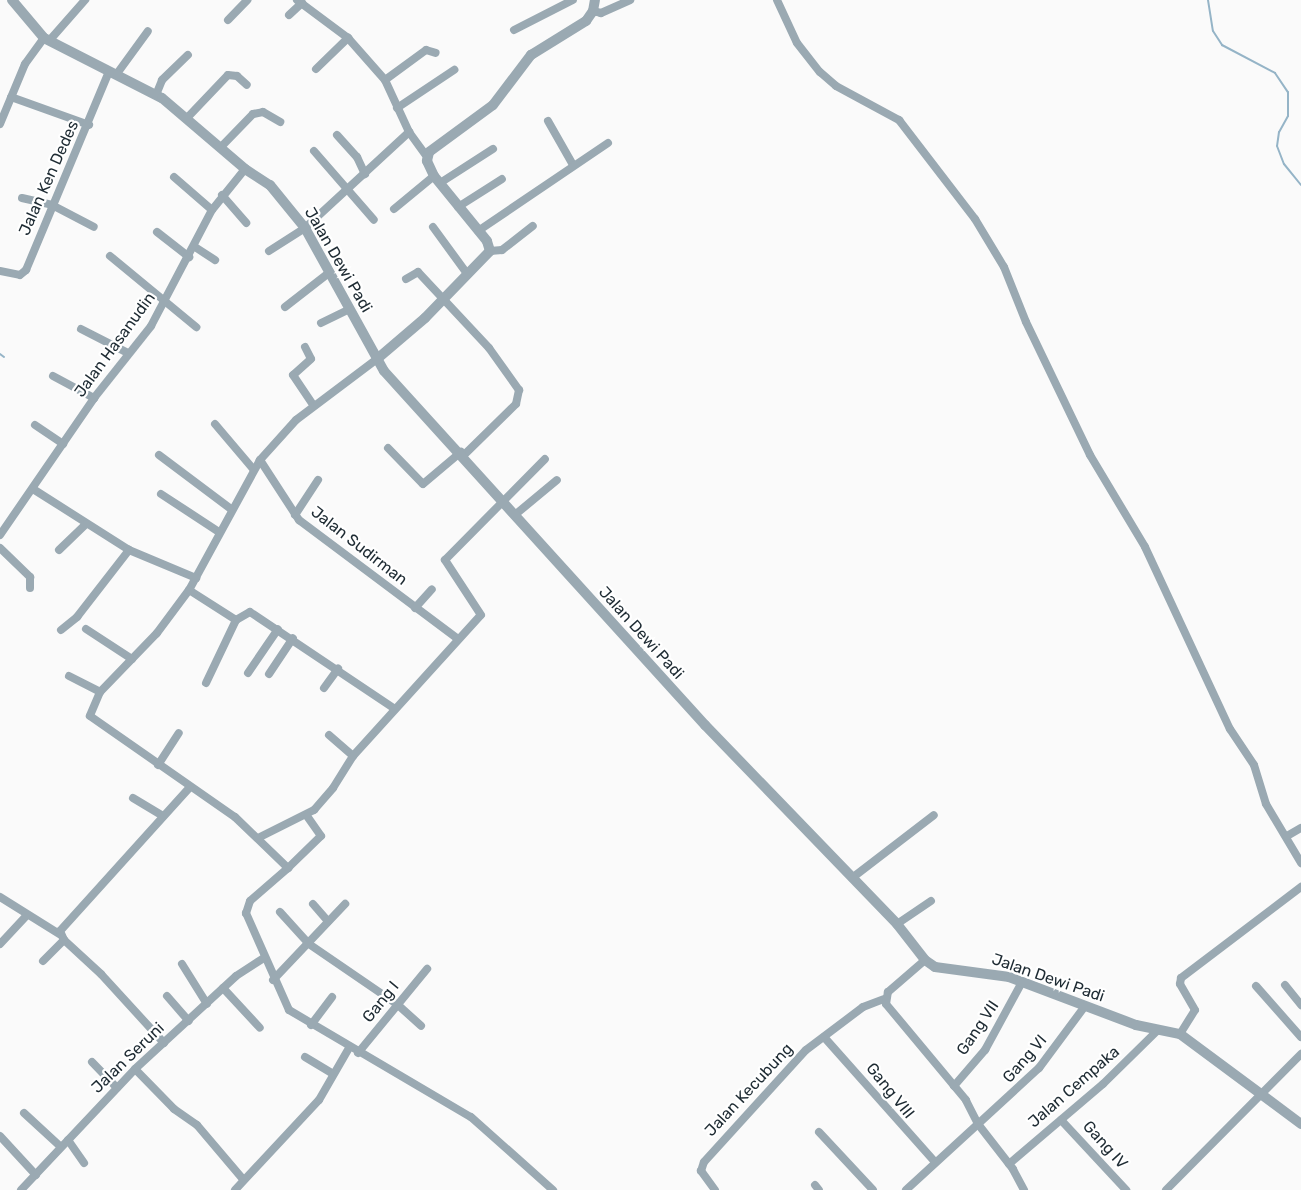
<!DOCTYPE html>
<style>
body{margin:0}
#map{position:relative;width:1301px;height:1190px;overflow:hidden;background:#fafafa;font-family:Rubik,sans-serif}
div>[style]{position:absolute}
[style*='--x']{left:calc(var(--x)*1px);top:calc(var(--y)*1px);width:calc(var(--w)*1px);rotate:calc(var(--a)*1deg)}
.stream>*{height:2px;margin:-1px;padding:0 1px;transform-origin:1px;border-radius:1px;background:#95b4c7}
.minor>*{height:8px;margin:-4px;padding:0 4px;transform-origin:4px;border-radius:4px;background:#9aa9b2}
.tertiary>*{height:10px;margin:-5px;padding:0 5px;transform-origin:5px;border-radius:5px;background:#9aa9b2}
span{translate:-50% -50%;white-space:nowrap;text-align:center;line-height:1.15;-webkit-text-stroke:4.5px #fff;paint-order:stroke}
.street-label{font-size:16px;color:#1e2b33}
</style>
<div id="map">
<div class="stream">
<i style="--x:1208;--y:0;--w:31;--a:81"></i>
<i style="--x:1213;--y:31;--w:17;--a:57"></i>
<i style="--x:1222;--y:45;--w:60;--a:27.8"></i>
<i style="--x:1275;--y:73;--w:23;--a:56"></i>
<i style="--x:1288;--y:92;--w:24;--a:90"></i>
<i style="--x:1288;--y:116;--w:18;--a:119"></i>
<i style="--x:1279;--y:132;--w:14;--a:98"></i>
<i style="--x:1277;--y:146;--w:19;--a:69"></i>
<i style="--x:1284;--y:164;--w:27;--a:51"></i>
<i style="--x:0;--y:354;--w:5;--a:37"></i>
</div>
<div class="minor">
<i style="--x:297;--y:0;--w:64;--a:36.7"></i>
<i style="--x:348;--y:38;--w:56;--a:48.6"></i>
<i style="--x:385;--y:80;--w:57;--a:65.2"></i>
<i style="--x:409;--y:132;--w:31;--a:54"></i>
<i style="--x:777;--y:0;--w:47;--a:65.1"></i>
<i style="--x:797;--y:43;--w:37;--a:52"></i>
<i style="--x:820;--y:72;--w:21;--a:41"></i>
<i style="--x:836;--y:86;--w:72;--a:28.4"></i>
<i style="--x:899;--y:120;--w:125;--a:52.5"></i>
<i style="--x:975;--y:219;--w:56;--a:58.9"></i>
<i style="--x:1004;--y:267;--w:59;--a:68.2"></i>
<i style="--x:1026;--y:322;--w:148;--a:64.3"></i>
<i style="--x:1090;--y:455;--w:107;--a:59.1"></i>
<i style="--x:1145;--y:547;--w:201;--a:65"></i>
<i style="--x:1230;--y:729;--w:43;--a:56.3"></i>
<i style="--x:1254;--y:765;--w:41;--a:72.9"></i>
<i style="--x:1266;--y:804;--w:69;--a:59.3"></i>
<i style="--x:593;--y:11;--w:8;--a:14"></i>
<i style="--x:601;--y:13;--w:32;--a:-24"></i>
<i style="--x:289;--y:15;--w:18;--a:-43"></i>
<i style="--x:228;--y:20;--w:28;--a:-46"></i>
<i style="--x:514;--y:30;--w:66;--a:-27"></i>
<i style="--x:49;--y:41;--w:55;--a:-48.7"></i>
<i style="--x:316;--y:69;--w:45;--a:-44.1"></i>
<i style="--x:116;--y:75;--w:54;--a:-54"></i>
<i style="--x:385;--y:80;--w:51;--a:-36.2"></i>
<i style="--x:426;--y:50;--w:10;--a:17"></i>
<i style="--x:156;--y:95;--w:16;--a:-68"></i>
<i style="--x:162;--y:80;--w:36;--a:-44"></i>
<i style="--x:11;--y:97;--w:83;--a:19.7"></i>
<i style="--x:397;--y:108;--w:69;--a:-33.7"></i>
<i style="--x:187;--y:118;--w:59;--a:-46.4"></i>
<i style="--x:228;--y:75;--w:9;--a:6"></i>
<i style="--x:237;--y:76;--w:13;--a:42"></i>
<i style="--x:548;--y:121;--w:51;--a:60.4"></i>
<i style="--x:0;--y:124;--w:65;--a:-67.4"></i>
<i style="--x:25;--y:64;--w:32;--a:-54"></i>
<i style="--x:337;--y:135;--w:30;--a:48"></i>
<i style="--x:357;--y:157;--w:19;--a:65"></i>
<i style="--x:220;--y:148;--w:47;--a:-45.9"></i>
<i style="--x:253;--y:114;--w:10;--a:-11"></i>
<i style="--x:263;--y:112;--w:20;--a:30"></i>
<i style="--x:314;--y:151;--w:91;--a:49"></i>
<i style="--x:174;--y:177;--w:50;--a:41"></i>
<i style="--x:440;--y:183;--w:63;--a:-32.7"></i>
<i style="--x:222;--y:195;--w:37;--a:49"></i>
<i style="--x:22;--y:198;--w:31;--a:13"></i>
<i style="--x:52;--y:205;--w:47;--a:27.6"></i>
<i style="--x:458;--y:207;--w:52;--a:-32.5"></i>
<i style="--x:394;--y:209;--w:52;--a:-39.5"></i>
<i style="--x:433;--y:227;--w:59;--a:53.9"></i>
<i style="--x:478;--y:231;--w:157;--a:-34.1"></i>
<i style="--x:157;--y:232;--w:41;--a:38"></i>
<i style="--x:195;--y:247;--w:24;--a:33"></i>
<i style="--x:269;--y:251;--w:43;--a:-32.6"></i>
<i style="--x:305;--y:228;--w:142;--a:-42.7"></i>
<i style="--x:490;--y:251;--w:12;--a:-5"></i>
<i style="--x:502;--y:250;--w:39;--a:-38"></i>
<i style="--x:110;--y:256;--w:112;--a:39.5"></i>
<i style="--x:0;--y:271;--w:20;--a:11"></i>
<i style="--x:20;--y:275;--w:8;--a:-40"></i>
<i style="--x:26;--y:270;--w:215;--a:-67.3"></i>
<i style="--x:406;--y:279;--w:14;--a:-30"></i>
<i style="--x:418;--y:272;--w:104;--a:46.9"></i>
<i style="--x:489;--y:348;--w:52;--a:54.5"></i>
<i style="--x:519;--y:390;--w:14;--a:102"></i>
<i style="--x:516;--y:404;--w:73;--a:135.6"></i>
<i style="--x:285;--y:307;--w:57;--a:-37.9"></i>
<i style="--x:321;--y:323;--w:32;--a:-26"></i>
<i style="--x:81;--y:329;--w:53;--a:27.1"></i>
<i style="--x:305;--y:347;--w:13;--a:63"></i>
<i style="--x:311;--y:359;--w:24;--a:138"></i>
<i style="--x:293;--y:375;--w:37;--a:56"></i>
<i style="--x:377;--y:359;--w:101;--a:143"></i>
<i style="--x:296;--y:420;--w:54;--a:132"></i>
<i style="--x:260;--y:460;--w:148;--a:118.6"></i>
<i style="--x:189;--y:590;--w:54;--a:126.7"></i>
<i style="--x:157;--y:633;--w:82;--a:134"></i>
<i style="--x:100;--y:692;--w:26;--a:113"></i>
<i style="--x:90;--y:716;--w:177;--a:34.9"></i>
<i style="--x:235;--y:817;--w:74;--a:43.9"></i>
<i style="--x:288;--y:868;--w:50;--a:139"></i>
<i style="--x:250;--y:901;--w:13;--a:108"></i>
<i style="--x:246;--y:913;--w:106;--a:66.1"></i>
<i style="--x:289;--y:1010;--w:211;--a:30.5"></i>
<i style="--x:471;--y:1117;--w:110;--a:41.7"></i>
<i style="--x:53;--y:376;--w:47;--a:28.2"></i>
<i style="--x:215;--y:424;--w:60;--a:49.7"></i>
<i style="--x:35;--y:425;--w:34;--a:34"></i>
<i style="--x:388;--y:448;--w:50;--a:45.8"></i>
<i style="--x:423;--y:484;--w:50;--a:-40.1"></i>
<i style="--x:159;--y:455;--w:90;--a:36.9"></i>
<i style="--x:260;--y:460;--w:72;--a:57"></i>
<i style="--x:299;--y:520;--w:199;--a:36.8"></i>
<i style="--x:33;--y:489;--w:114;--a:32.4"></i>
<i style="--x:129;--y:550;--w:73;--a:22.7"></i>
<i style="--x:161;--y:494;--w:69;--a:33.2"></i>
<i style="--x:516;--y:514;--w:53;--a:-39.7"></i>
<i style="--x:295;--y:515;--w:42;--a:-56.7"></i>
<i style="--x:0;--y:535;--w:166;--a:-55.5"></i>
<i style="--x:94;--y:398;--w:92;--a:-51.6"></i>
<i style="--x:151;--y:326;--w:131;--a:-62.3"></i>
<i style="--x:212;--y:210;--w:53;--a:-51.2"></i>
<i style="--x:0;--y:548;--w:42;--a:44"></i>
<i style="--x:30;--y:577;--w:11;--a:90"></i>
<i style="--x:59;--y:550;--w:37;--a:-44"></i>
<i style="--x:189;--y:590;--w:56;--a:32.6"></i>
<i style="--x:236;--y:620;--w:16;--a:-30"></i>
<i style="--x:250;--y:612;--w:174;--a:33.8"></i>
<i style="--x:415;--y:608;--w:25;--a:-48"></i>
<i style="--x:86;--y:629;--w:55;--a:33.1"></i>
<i style="--x:61;--y:630;--w:21;--a:-39"></i>
<i style="--x:77;--y:617;--w:85;--a:-52.2"></i>
<i style="--x:248;--y:673;--w:53;--a:-55.7"></i>
<i style="--x:269;--y:674;--w:43;--a:-56.3"></i>
<i style="--x:69;--y:676;--w:35;--a:27"></i>
<i style="--x:206;--y:683;--w:70;--a:-64.5"></i>
<i style="--x:324;--y:688;--w:24;--a:-54"></i>
<i style="--x:329;--y:735;--w:32;--a:41"></i>
<i style="--x:158;--y:765;--w:38;--a:-57"></i>
<i style="--x:133;--y:798;--w:35;--a:31"></i>
<i style="--x:1287;--y:836;--w:16;--a:-30"></i>
<i style="--x:258;--y:838;--w:63;--a:-26.6"></i>
<i style="--x:314;--y:810;--w:29;--a:-49"></i>
<i style="--x:333;--y:788;--w:38;--a:-58"></i>
<i style="--x:353;--y:756;--w:190;--a:-47.8"></i>
<i style="--x:481;--y:615;--w:66;--a:-123.2"></i>
<i style="--x:445;--y:560;--w:142;--a:-45.3"></i>
<i style="--x:288;--y:868;--w:46;--a:-44.1"></i>
<i style="--x:321;--y:836;--w:24;--a:-125"></i>
<i style="--x:852;--y:878;--w:103;--a:-37.5"></i>
<i style="--x:0;--y:897;--w:72;--a:31.9"></i>
<i style="--x:313;--y:904;--w:23;--a:49"></i>
<i style="--x:280;--y:912;--w:43;--a:47.8"></i>
<i style="--x:309;--y:944;--w:108;--a:34.4"></i>
<i style="--x:398;--y:1005;--w:31;--a:42"></i>
<i style="--x:897;--y:924;--w:41;--a:-34.1"></i>
<i style="--x:0;--y:944;--w:38;--a:-47"></i>
<i style="--x:43;--y:961;--w:30;--a:-45"></i>
<i style="--x:182;--y:964;--w:47;--a:58"></i>
<i style="--x:273;--y:980;--w:105;--a:-46.5"></i>
<i style="--x:1285;--y:985;--w:26;--a:51"></i>
<i style="--x:1256;--y:986;--w:68;--a:48.6"></i>
<i style="--x:223;--y:988;--w:54;--a:47.2"></i>
<i style="--x:167;--y:996;--w:33;--a:49"></i>
<i style="--x:311;--y:1025;--w:35;--a:-53"></i>
<i style="--x:1180;--y:1034;--w:28;--a:-58"></i>
<i style="--x:1195;--y:1010;--w:30;--a:-120"></i>
<i style="--x:1180;--y:984;--w:6;--a:-81"></i>
<i style="--x:1181;--y:978;--w:151;--a:-37.2"></i>
<i style="--x:824;--y:1037;--w:167;--a:48.4"></i>
<i style="--x:164;--y:1043;--w:93;--a:-132.4"></i>
<i style="--x:101;--y:974;--w:50;--a:-137.4"></i>
<i style="--x:64;--y:940;--w:10;--a:-114"></i>
<i style="--x:60;--y:931;--w:193;--a:-47.9"></i>
<i style="--x:358;--y:1053;--w:109;--a:-50.6"></i>
<i style="--x:305;--y:1057;--w:33;--a:31"></i>
<i style="--x:92;--y:1062;--w:36;--a:46"></i>
<i style="--x:135;--y:1069;--w:56;--a:45.7"></i>
<i style="--x:174;--y:1109;--w:28;--a:35"></i>
<i style="--x:197;--y:1125;--w:70;--a:49.7"></i>
<i style="--x:954;--y:1086;--w:48;--a:-49.3"></i>
<i style="--x:985;--y:1050;--w:77;--a:-61.4"></i>
<i style="--x:24;--y:1113;--w:50;--a:42.6"></i>
<i style="--x:1061;--y:1120;--w:96;--a:47.1"></i>
<i style="--x:819;--y:1132;--w:79;--a:47"></i>
<i style="--x:0;--y:1136;--w:53;--a:47.3"></i>
<i style="--x:68;--y:1140;--w:28;--a:55"></i>
<i style="--x:1009;--y:1164;--w:123;--a:-40.4"></i>
<i style="--x:1103;--y:1084;--w:76;--a:-44.5"></i>
<i style="--x:815;--y:1185;--w:6;--a:51"></i>
<i style="--x:21;--y:1190;--w:166;--a:-46.7"></i>
<i style="--x:135;--y:1069;--w:137;--a:-42.6"></i>
<i style="--x:236;--y:976;--w:33;--a:-33"></i>
<i style="--x:235;--y:1190;--w:123;--a:-47"></i>
<i style="--x:319;--y:1100;--w:60;--a:-60"></i>
<i style="--x:715;--y:1190;--w:24;--a:-126"></i>
<i style="--x:701;--y:1171;--w:9;--a:-72"></i>
<i style="--x:704;--y:1162;--w:151;--a:-47.7"></i>
<i style="--x:806;--y:1050;--w:71;--a:-37"></i>
<i style="--x:863;--y:1007;--w:22;--a:-21"></i>
<i style="--x:906;--y:1190;--w:98;--a:-42.5"></i>
<i style="--x:978;--y:1124;--w:27;--a:-117"></i>
<i style="--x:966;--y:1100;--w:125;--a:-129.8"></i>
<i style="--x:886;--y:1004;--w:12;--a:-81"></i>
<i style="--x:888;--y:992;--w:49;--a:-40.9"></i>
<i style="--x:1024;--y:1190;--w:24;--a:-118"></i>
<i style="--x:1013;--y:1169;--w:57;--a:-127.9"></i>
<i style="--x:978;--y:1124;--w:83;--a:-42.6"></i>
<i style="--x:1039;--y:1068;--w:77;--a:-53.4"></i>
<i style="--x:1166;--y:1190;--w:192;--a:-45.2"></i>
</div>
<div class="tertiary">
<i style="--x:12;--y:0;--w:50;--a:49.9"></i>
<i style="--x:44;--y:38;--w:132;--a:27"></i>
<i style="--x:162;--y:98;--w:109;--a:40.5"></i>
<i style="--x:245;--y:169;--w:30;--a:33"></i>
<i style="--x:270;--y:185;--w:55;--a:50.9"></i>
<i style="--x:305;--y:228;--w:163;--a:61.1"></i>
<i style="--x:384;--y:371;--w:478;--a:47.8"></i>
<i style="--x:705;--y:725;--w:277;--a:46"></i>
<i style="--x:897;--y:924;--w:46;--a:52.1"></i>
<i style="--x:925;--y:960;--w:12;--a:35"></i>
<i style="--x:935;--y:967;--w:75;--a:7.7"></i>
<i style="--x:1009;--y:977;--w:136;--a:20.7"></i>
<i style="--x:1136;--y:1025;--w:45;--a:11.6"></i>
<i style="--x:1180;--y:1034;--w:151;--a:36.6"></i>
<i style="--x:377;--y:359;--w:63;--a:-40.5"></i>
<i style="--x:425;--y:318;--w:93;--a:-45.9"></i>
<i style="--x:490;--y:251;--w:10;--a:-107"></i>
<i style="--x:487;--y:241;--w:84;--a:-129.2"></i>
<i style="--x:434;--y:176;--w:17;--a:-115"></i>
<i style="--x:427;--y:161;--w:9;--a:-77"></i>
<i style="--x:429;--y:152;--w:79;--a:-36.3"></i>
<i style="--x:493;--y:105;--w:63;--a:-52.8"></i>
<i style="--x:531;--y:55;--w:65;--a:-31.7"></i>
<i style="--x:586;--y:21;--w:12;--a:-55"></i>
<i style="--x:593;--y:11;--w:11;--a:-80"></i>
</div>
<div class="street-label">
<span style="left:49px;top:178px;rotate:-66deg">Jalan Ken Dedes</span>
<span style="left:338px;top:260px;rotate:60deg">Jalan Dewi Padi</span>
<span style="left:115px;top:345px;rotate:-54deg">Jalan Hasanudin</span>
<span style="left:359px;top:546px;rotate:38deg">Jalan Sudirman</span>
<span style="left:641px;top:633px;rotate:48deg">Jalan Dewi Padi</span>
<span style="left:1048px;top:978px;rotate:19deg">Jalan Dewi Padi</span>
<span style="left:381px;top:1002px;rotate:-51deg">Gang I</span>
<span style="left:978px;top:1028px;rotate:-56deg">Gang VII</span>
<span style="left:128px;top:1058px;rotate:-44deg">Jalan Seruni</span>
<span style="left:1025px;top:1059px;rotate:-49deg">Gang VI</span>
<span style="left:1074px;top:1087px;rotate:-41deg">Jalan Cempaka</span>
<span style="left:749px;top:1090px;rotate:-47deg">Jalan Kecubung</span>
<span style="left:890px;top:1091px;rotate:51deg">Gang VIII</span>
<span style="left:1105px;top:1145px;rotate:48deg">Gang IV</span>
</div>
</div>
